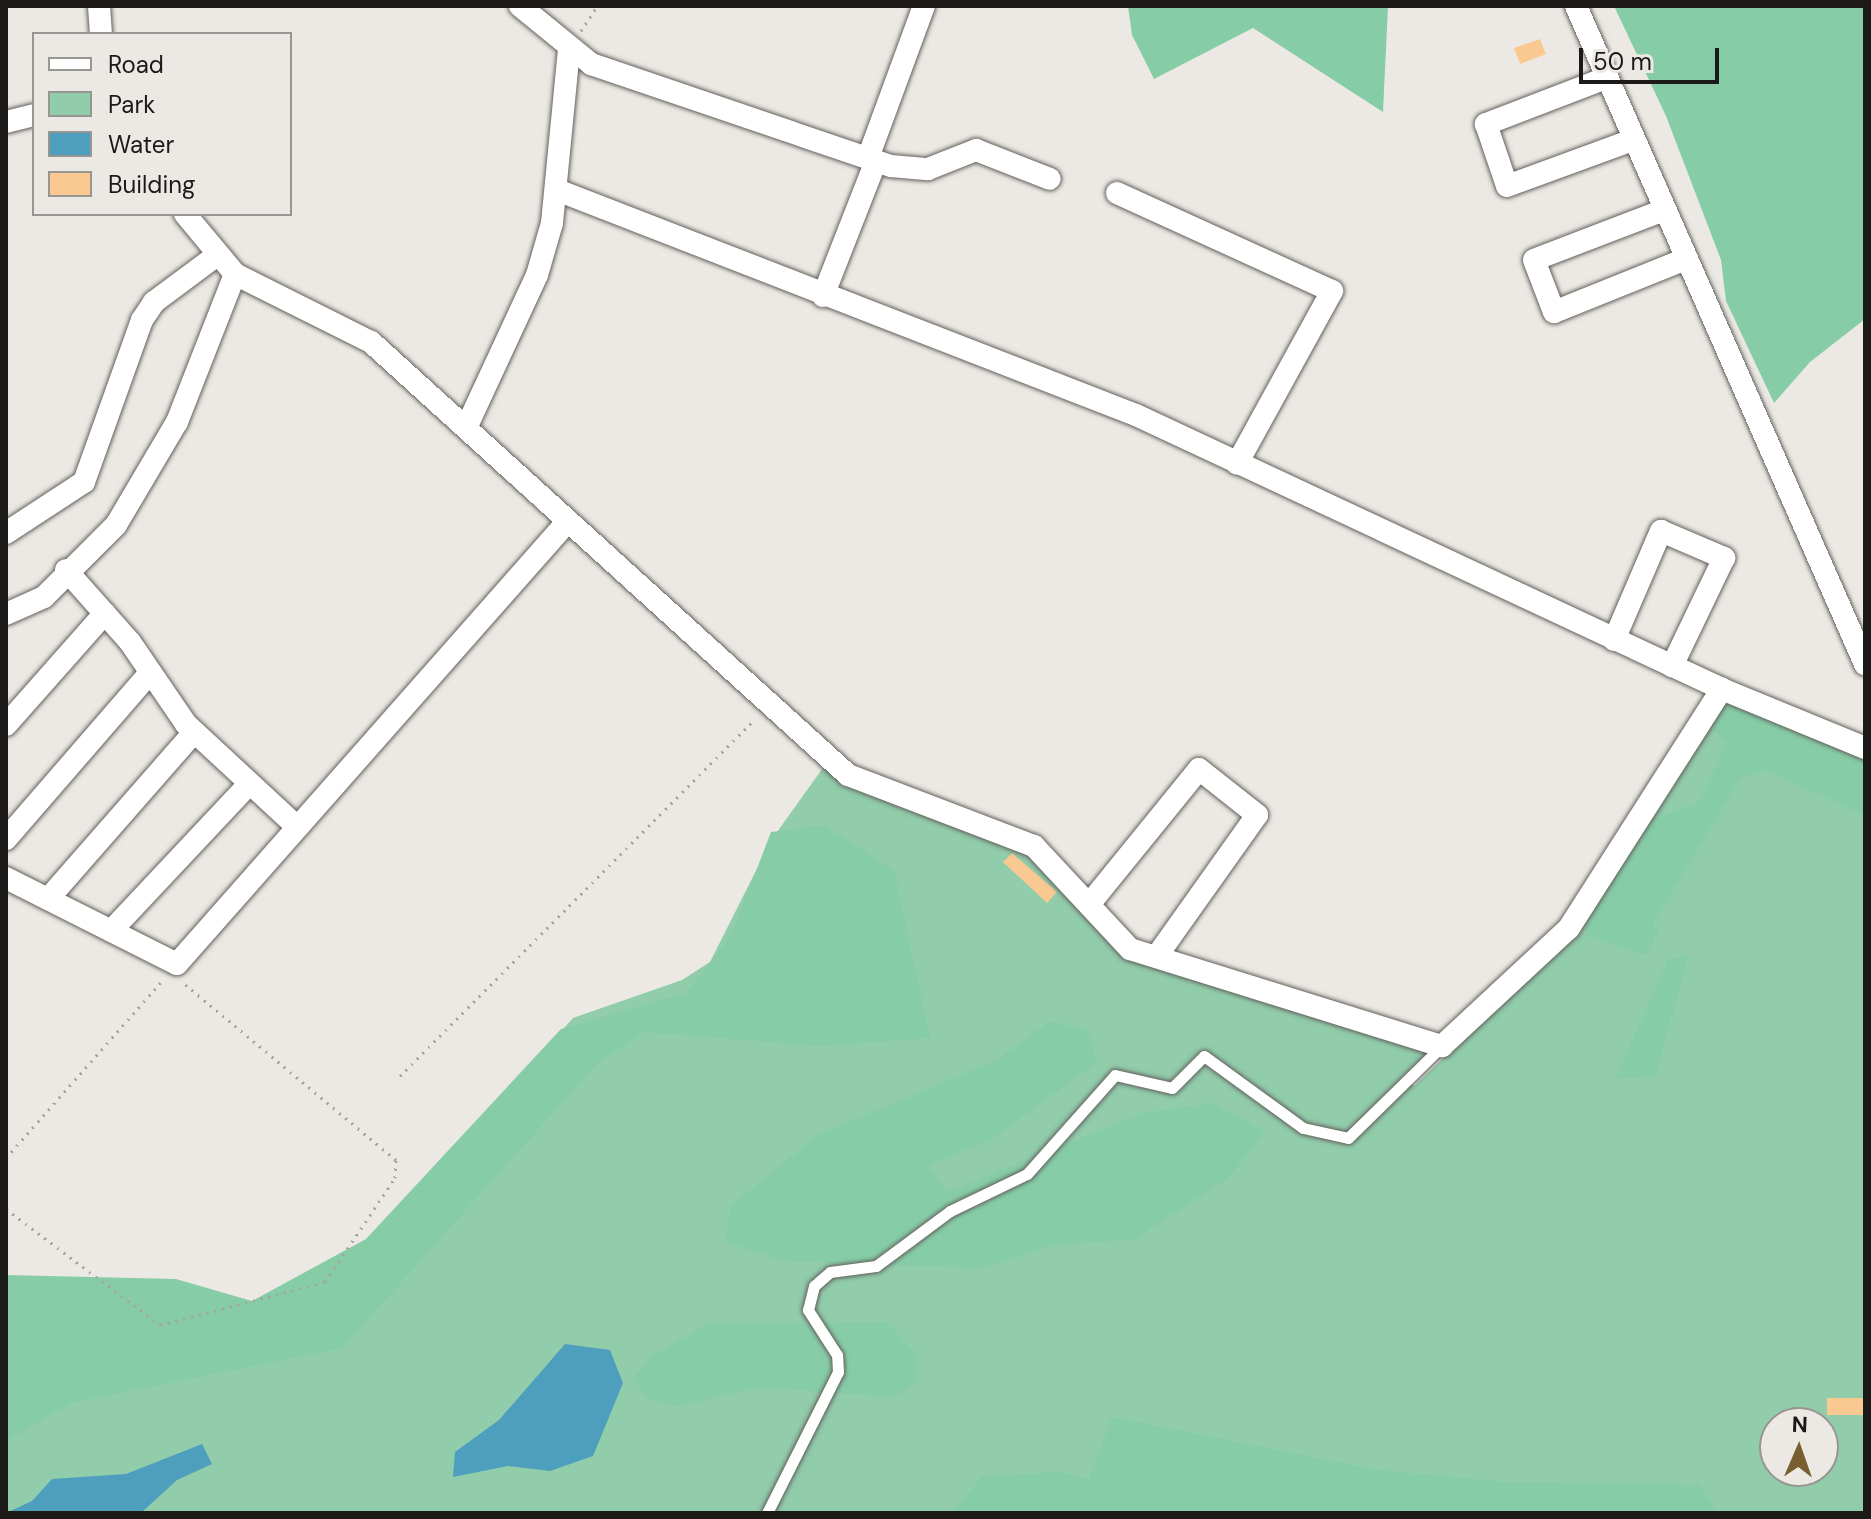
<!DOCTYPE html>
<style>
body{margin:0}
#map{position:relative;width:1871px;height:1519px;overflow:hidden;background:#ece9e4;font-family:"DM Sans",sans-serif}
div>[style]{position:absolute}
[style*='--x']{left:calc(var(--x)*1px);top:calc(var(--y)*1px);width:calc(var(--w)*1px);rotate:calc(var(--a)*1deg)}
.green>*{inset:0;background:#91ccab}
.forest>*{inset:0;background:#86cda7}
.water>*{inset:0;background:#4e9fbd}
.building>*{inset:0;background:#f9c991}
.path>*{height:3px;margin-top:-1.5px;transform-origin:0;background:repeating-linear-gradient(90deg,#a6a4a0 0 2px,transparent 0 8px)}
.roads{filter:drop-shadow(0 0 2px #63605c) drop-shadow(0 0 2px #63605c)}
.service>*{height:11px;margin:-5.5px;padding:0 5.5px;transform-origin:5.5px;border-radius:5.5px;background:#fff}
.minor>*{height:22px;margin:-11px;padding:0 11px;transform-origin:11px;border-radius:11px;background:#fff}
span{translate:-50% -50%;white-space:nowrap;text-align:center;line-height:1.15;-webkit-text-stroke:7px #ece9e4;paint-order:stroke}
.frame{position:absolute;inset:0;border:8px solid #1b1a18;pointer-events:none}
.legend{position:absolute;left:32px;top:32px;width:260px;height:184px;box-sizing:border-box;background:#ece9e4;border:2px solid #989692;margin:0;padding:10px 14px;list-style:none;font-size:24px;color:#1b1a18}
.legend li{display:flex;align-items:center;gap:16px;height:40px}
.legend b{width:40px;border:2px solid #989692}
.north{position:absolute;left:1759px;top:1407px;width:80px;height:80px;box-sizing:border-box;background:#ece9e4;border:2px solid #989692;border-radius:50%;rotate:2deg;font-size:22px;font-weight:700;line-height:32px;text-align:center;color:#1b1a18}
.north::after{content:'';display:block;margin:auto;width:28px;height:36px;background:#795e30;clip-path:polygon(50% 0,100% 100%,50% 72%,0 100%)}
.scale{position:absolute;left:1579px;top:48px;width:140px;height:36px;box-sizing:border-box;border:4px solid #1b1a18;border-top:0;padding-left:10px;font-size:24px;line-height:28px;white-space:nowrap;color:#1b1a18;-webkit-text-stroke:6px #ece9e4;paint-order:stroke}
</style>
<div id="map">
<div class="green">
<i style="clip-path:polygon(evenodd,1719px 707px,1865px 756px,1865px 1513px,6px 1513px,6px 1429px,358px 1259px,573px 1018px,682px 980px,710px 962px,772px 839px,825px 765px,1009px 835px,1118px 952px,1429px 1053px,1408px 1080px,1414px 1086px,1585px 923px,1719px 707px,1775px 1423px,1823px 1423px,1823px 1471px,1775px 1471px,1775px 1423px)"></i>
</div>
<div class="forest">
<i style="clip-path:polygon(1128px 6px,1388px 6px,1383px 112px,1253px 28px,1154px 79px,1132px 35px)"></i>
<i style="clip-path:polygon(1614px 6px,1865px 6px,1865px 319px,1810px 362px,1774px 403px,1726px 301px,1721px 260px,1666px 116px)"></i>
<i style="clip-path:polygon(1726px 702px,1865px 756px,1865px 815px,1765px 770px,1740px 779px,1653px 924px,1659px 930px,1647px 955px,1587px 936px,1585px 924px,1648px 821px,1698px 803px,1727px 743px,1708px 724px)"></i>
<i style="clip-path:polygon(824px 825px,894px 871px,930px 1038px,821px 1046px,644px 1032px,597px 1064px,342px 1348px,71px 1403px,6px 1441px,6px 1275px,176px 1279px,252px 1301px,366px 1239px,561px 1029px,686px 993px,731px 936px,771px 832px)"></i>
<i style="clip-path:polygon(1689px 955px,1655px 1076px,1615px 1079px,1668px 960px)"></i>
<i style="clip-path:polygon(1050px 1021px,1087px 1030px,1097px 1062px,991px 1140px,928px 1165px,947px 1192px,1143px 1113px,1212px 1103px,1265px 1132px,1228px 1178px,1135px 1239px,1053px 1245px,984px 1268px,784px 1261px,726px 1242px,730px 1206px,818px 1135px,997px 1060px)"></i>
<i style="clip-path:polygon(886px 1322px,916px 1353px,916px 1383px,894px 1397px,758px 1387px,676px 1407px,645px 1397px,634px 1378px,652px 1356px,708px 1324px)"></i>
<i style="clip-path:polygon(1112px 1417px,1377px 1470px,1507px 1482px,1700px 1485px,1718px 1513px,952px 1513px,982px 1477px,1060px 1472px,1089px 1479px)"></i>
</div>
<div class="water">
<i style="clip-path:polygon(565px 1344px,610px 1350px,623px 1383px,593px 1456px,550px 1471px,508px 1466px,453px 1477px,455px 1452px,499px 1420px)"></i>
<i style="clip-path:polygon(202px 1444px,212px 1464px,177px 1480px,141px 1513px,6px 1513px,32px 1501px,52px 1479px,126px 1474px)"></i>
</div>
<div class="building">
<i style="clip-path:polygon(1540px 39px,1546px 54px,1520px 64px,1514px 48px)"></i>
<i style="clip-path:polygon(1012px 853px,1057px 892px,1047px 903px,1003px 862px)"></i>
<i style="clip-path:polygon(1827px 1398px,1865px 1398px,1865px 1415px,1827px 1415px)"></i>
</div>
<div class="path">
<i style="--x:581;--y:31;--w:30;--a:-57"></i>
<i style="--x:400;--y:1076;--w:503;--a:-45.16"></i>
<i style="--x:6;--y:1158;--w:239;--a:-48.6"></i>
<i style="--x:6;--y:1209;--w:193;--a:37"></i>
<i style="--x:160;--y:1325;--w:171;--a:-14.6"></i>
<i style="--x:325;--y:1282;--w:125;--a:-56.1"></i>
<i style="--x:395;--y:1178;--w:18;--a:-87"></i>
<i style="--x:396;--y:1160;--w:278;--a:-140.2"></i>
</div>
<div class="roads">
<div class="service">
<i style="--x:767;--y:1513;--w:158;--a:-63.3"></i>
<i style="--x:838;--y:1372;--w:17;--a:-93"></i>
<i style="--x:837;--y:1355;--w:54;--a:-122.8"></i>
<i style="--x:808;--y:1310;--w:25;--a:-76"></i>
<i style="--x:814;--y:1286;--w:21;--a:-41"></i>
<i style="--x:830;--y:1272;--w:46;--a:-7.4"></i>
<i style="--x:876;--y:1266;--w:92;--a:-36.6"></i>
<i style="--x:950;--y:1211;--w:85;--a:-25.7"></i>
<i style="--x:1027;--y:1174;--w:132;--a:-48.4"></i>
<i style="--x:1115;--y:1075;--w:58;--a:12.8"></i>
<i style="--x:1172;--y:1088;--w:45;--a:-45"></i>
<i style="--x:1204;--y:1056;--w:122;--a:36"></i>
<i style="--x:1303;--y:1128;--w:46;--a:12.5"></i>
<i style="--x:1348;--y:1138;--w:132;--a:-44.4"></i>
</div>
<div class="minor">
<i style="--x:99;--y:6;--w:28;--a:86"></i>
<i style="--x:520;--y:6;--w:92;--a:39.2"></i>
<i style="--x:591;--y:64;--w:317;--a:18.8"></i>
<i style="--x:891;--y:166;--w:37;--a:5"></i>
<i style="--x:928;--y:169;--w:52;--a:-21.6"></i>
<i style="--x:976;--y:150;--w:79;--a:21.4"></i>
<i style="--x:1576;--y:6;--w:719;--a:66.29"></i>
<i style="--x:1606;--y:78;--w:129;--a:159"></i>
<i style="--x:1486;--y:124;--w:65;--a:71.3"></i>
<i style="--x:1507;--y:186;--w:134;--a:-20.1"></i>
<i style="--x:6;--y:122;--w:29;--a:-14"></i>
<i style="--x:868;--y:158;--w:162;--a:-69.8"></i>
<i style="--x:557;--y:190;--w:621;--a:21.24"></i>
<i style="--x:1136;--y:415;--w:647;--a:25.06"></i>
<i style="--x:1722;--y:689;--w:155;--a:22.4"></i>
<i style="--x:1117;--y:193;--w:236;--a:24.5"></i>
<i style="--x:1332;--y:291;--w:197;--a:118.8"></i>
<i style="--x:1664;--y:210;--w:139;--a:159"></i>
<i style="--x:1534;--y:260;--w:56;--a:69"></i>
<i style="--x:1554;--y:312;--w:142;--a:-21.9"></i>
<i style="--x:185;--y:214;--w:78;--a:50.2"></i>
<i style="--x:235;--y:274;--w:152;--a:26.6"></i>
<i style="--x:371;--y:342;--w:644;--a:42.23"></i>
<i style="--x:848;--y:775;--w:199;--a:20.9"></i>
<i style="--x:1034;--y:846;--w:141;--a:47"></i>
<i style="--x:1130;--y:949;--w:327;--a:17.3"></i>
<i style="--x:1442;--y:1046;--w:173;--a:-42.9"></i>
<i style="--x:1569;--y:928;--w:284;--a:-57.4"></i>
<i style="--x:823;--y:296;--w:145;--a:-68.6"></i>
<i style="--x:466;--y:428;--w:169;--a:-65.1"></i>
<i style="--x:537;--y:275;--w:54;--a:-73.9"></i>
<i style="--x:552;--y:223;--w:173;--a:-84.4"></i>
<i style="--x:6;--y:533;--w:93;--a:-33.2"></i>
<i style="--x:84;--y:482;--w:172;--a:-70.3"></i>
<i style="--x:142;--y:320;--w:22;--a:-56"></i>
<i style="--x:154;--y:302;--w:77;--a:-36.6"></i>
<i style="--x:66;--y:570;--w:96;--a:48.4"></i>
<i style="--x:130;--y:642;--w:99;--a:55.7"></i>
<i style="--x:186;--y:724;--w:149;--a:42.8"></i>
<i style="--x:6;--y:614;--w:42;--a:-24.1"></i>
<i style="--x:44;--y:597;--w:102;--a:-45"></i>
<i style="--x:116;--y:525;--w:120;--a:-59.4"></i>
<i style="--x:177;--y:422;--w:159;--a:-68.6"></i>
<i style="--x:1614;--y:640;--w:119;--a:-66.7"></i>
<i style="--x:1661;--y:531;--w:69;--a:23.2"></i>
<i style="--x:1724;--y:558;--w:120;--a:115.7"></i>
<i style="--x:6;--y:725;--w:149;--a:-48.5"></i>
<i style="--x:6;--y:839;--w:217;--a:-49.1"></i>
<i style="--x:6;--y:878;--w:191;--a:26.7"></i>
<i style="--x:177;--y:964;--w:591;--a:-48.57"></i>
<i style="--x:48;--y:899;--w:222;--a:-48.8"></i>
<i style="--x:1091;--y:902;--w:171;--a:-50.9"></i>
<i style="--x:1199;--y:769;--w:74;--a:38.4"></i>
<i style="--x:1257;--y:815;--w:174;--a:125.4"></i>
<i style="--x:111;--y:931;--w:202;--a:-46.8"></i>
</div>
</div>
<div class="frame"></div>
<ul class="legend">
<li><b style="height:10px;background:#fff"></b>Road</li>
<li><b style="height:22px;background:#91ccab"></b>Park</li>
<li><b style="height:22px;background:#4e9fbd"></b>Water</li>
<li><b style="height:22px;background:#f9c991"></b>Building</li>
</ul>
<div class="north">N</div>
<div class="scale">50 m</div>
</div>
